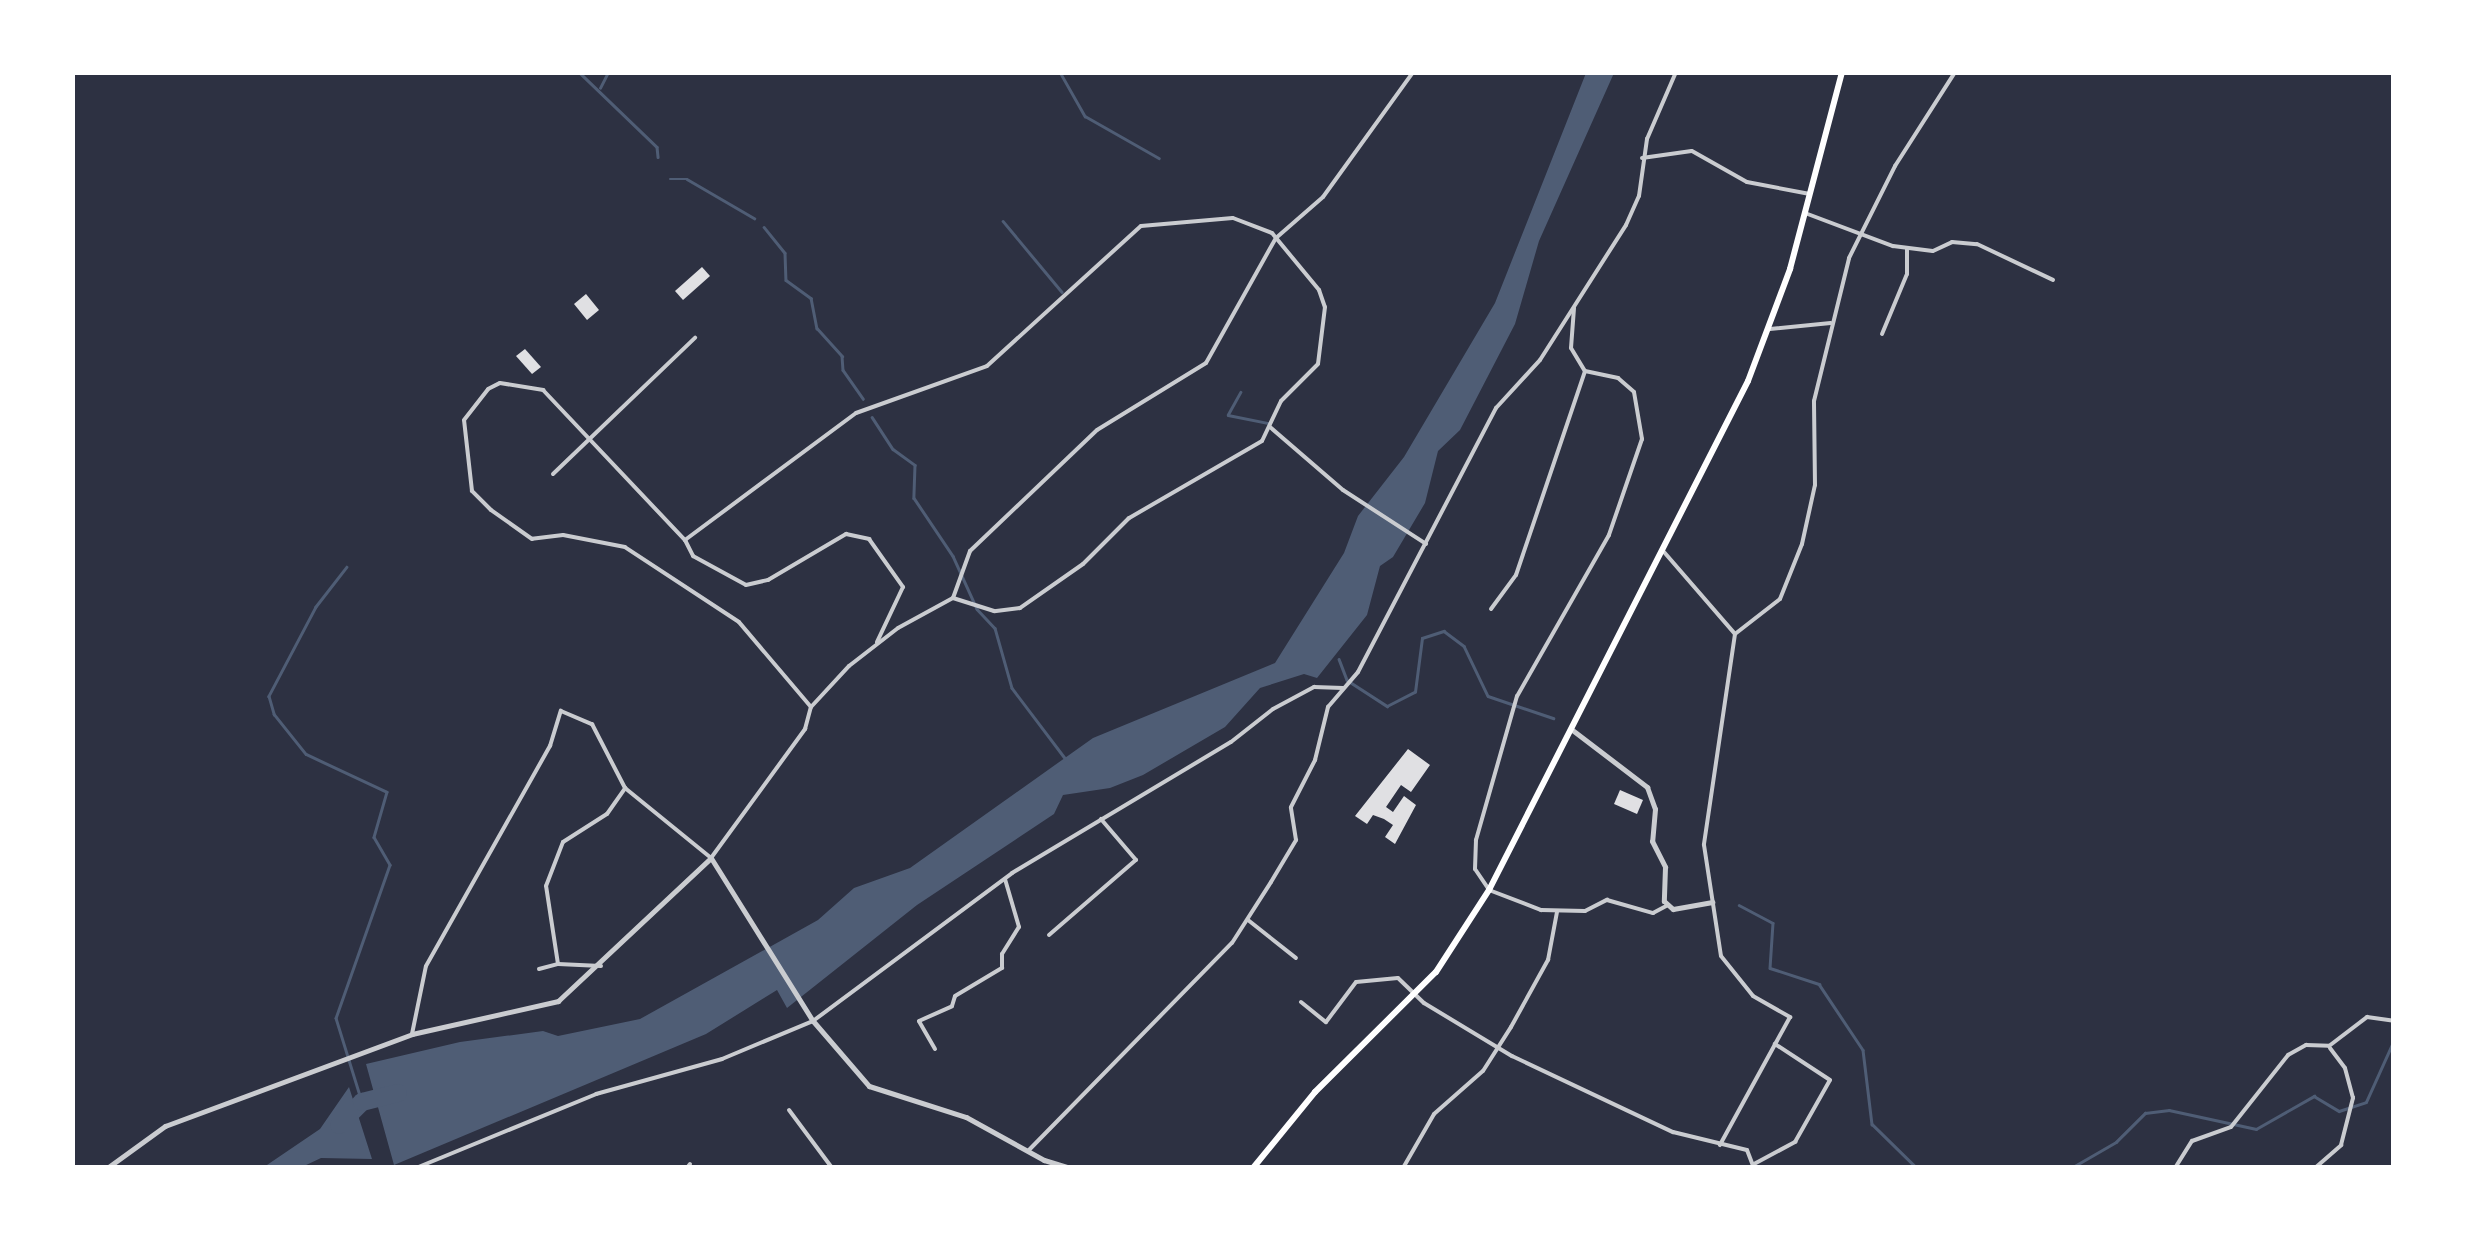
<!DOCTYPE html>
<style>
body{margin:0}
#map{position:relative;width:2466px;height:1240px;overflow:hidden;background:#2d3142;font-family:"Alegreya Sans",sans-serif}
div>[style]{position:absolute}
[style*='--x']{left:calc(var(--x)*1px);top:calc(var(--y)*1px);width:calc(var(--w)*1px);rotate:calc(var(--a)*1deg)}
.water>*{inset:0;background:#4f5d75}
.stream>*{height:2.5px;margin:-1.25px;padding:0 1.25px;transform-origin:1.25px;border-radius:1.25px;background:#4f5d75}
.river>*{height:18px;margin:-9px;padding:0 9px;transform-origin:9px;border-radius:9px;background:#4f5d75}
.building>*{inset:0;background:#e0e0e3}
.minor>*{height:4px;margin:-2px;padding:0 2px;transform-origin:2px;border-radius:2px;background:#caccd0}
.tertiary>*{height:5px;margin:-2.5px;padding:0 2.5px;transform-origin:2.5px;border-radius:2.5px;background:#caccd0}
.primary>*{height:6px;margin:-3px;padding:0 3px;transform-origin:3px;border-radius:3px;background:#fff}
span{translate:-50% -50%;white-space:nowrap;text-align:center;line-height:1.15;-webkit-text-stroke:8px #fff;paint-order:stroke}
.frame{position:absolute;inset:0;border:75px solid #fff;pointer-events:none}
</style>
<div id="map">
<div class="water">
<i style="clip-path:polygon(1586px 73px,1614px 73px,1539px 241px,1515px 324px,1460px 430px,1438px 451px,1425px 503px,1393px 557px,1380px 566px,1367px 615px,1317px 678px,1304px 674px,1260px 688px,1225px 727px,1143px 775px,1110px 788px,1063px 795px,1054px 814px,917px 905px,787px 1008px,777px 990px,706px 1034px,394px 1165px,366px 1064px,460px 1042px,543px 1031px,558px 1036px,640px 1019px,818px 920px,854px 888px,910px 868px,1093px 738px,1275px 663px,1344px 553px,1358px 516px,1404px 457px,1495px 303px)"></i>
<i style="clip-path:polygon(349px 1087px,372px 1159px,321px 1158px,302px 1167px,264px 1167px,320px 1129px)"></i>
</div>
<div class="stream">
<i style="--x:579;--y:72;--w:108;--a:43.9"></i>
<i style="--x:657;--y:147;--w:10;--a:84"></i>
<i style="--x:1060;--y:72;--w:51;--a:60.4"></i>
<i style="--x:1085;--y:116;--w:85;--a:29.6"></i>
<i style="--x:600;--y:88;--w:18;--a:-63"></i>
<i style="--x:670;--y:179;--w:17;--a:0"></i>
<i style="--x:687;--y:179;--w:78;--a:30.2"></i>
<i style="--x:1003;--y:221;--w:92;--a:50.3"></i>
<i style="--x:764;--y:227;--w:33;--a:51"></i>
<i style="--x:785;--y:253;--w:27;--a:88"></i>
<i style="--x:786;--y:280;--w:31;--a:36"></i>
<i style="--x:811;--y:298;--w:31;--a:79"></i>
<i style="--x:817;--y:328;--w:38;--a:48"></i>
<i style="--x:842;--y:356;--w:14;--a:86"></i>
<i style="--x:843;--y:370;--w:35;--a:55"></i>
<i style="--x:1241;--y:392;--w:26;--a:119"></i>
<i style="--x:1228;--y:415;--w:41;--a:11.3"></i>
<i style="--x:872;--y:417;--w:38;--a:57"></i>
<i style="--x:893;--y:449;--w:27;--a:36"></i>
<i style="--x:915;--y:465;--w:33;--a:92"></i>
<i style="--x:914;--y:498;--w:70;--a:56.1"></i>
<i style="--x:953;--y:556;--w:58;--a:65.6"></i>
<i style="--x:977;--y:609;--w:26;--a:47"></i>
<i style="--x:995;--y:628;--w:62;--a:74.2"></i>
<i style="--x:1012;--y:688;--w:88;--a:52.9"></i>
<i style="--x:347;--y:567;--w:51;--a:127.8"></i>
<i style="--x:316;--y:607;--w:101;--a:117.8"></i>
<i style="--x:269;--y:696;--w:19;--a:74"></i>
<i style="--x:274;--y:714;--w:51;--a:51.3"></i>
<i style="--x:306;--y:754;--w:89;--a:25.1"></i>
<i style="--x:387;--y:792;--w:47;--a:106.1"></i>
<i style="--x:374;--y:837;--w:32;--a:60"></i>
<i style="--x:390;--y:865;--w:162;--a:109.4"></i>
<i style="--x:336;--y:1018;--w:88;--a:72.8"></i>
<i style="--x:1339;--y:659;--w:22;--a:69"></i>
<i style="--x:1347;--y:680;--w:48;--a:33"></i>
<i style="--x:1387;--y:706;--w:31;--a:-27"></i>
<i style="--x:1415;--y:692;--w:54;--a:-82.6"></i>
<i style="--x:1422;--y:638;--w:23;--a:-18"></i>
<i style="--x:1444;--y:631;--w:25;--a:37"></i>
<i style="--x:1464;--y:646;--w:55;--a:64.4"></i>
<i style="--x:1488;--y:696;--w:69;--a:18.7"></i>
<i style="--x:1739;--y:905;--w:38;--a:28"></i>
<i style="--x:1773;--y:923;--w:45;--a:93.8"></i>
<i style="--x:1770;--y:968;--w:52;--a:18.1"></i>
<i style="--x:1819;--y:984;--w:79;--a:56.3"></i>
<i style="--x:1863;--y:1050;--w:75;--a:83.1"></i>
<i style="--x:1872;--y:1124;--w:63;--a:44.4"></i>
<i style="--x:2071;--y:1168;--w:52;--a:-30"></i>
<i style="--x:2116;--y:1142;--w:41;--a:-45"></i>
<i style="--x:2145;--y:1113;--w:24;--a:-7"></i>
<i style="--x:2169;--y:1110;--w:89;--a:12.3"></i>
<i style="--x:2256;--y:1129;--w:67;--a:-29.6"></i>
<i style="--x:2314;--y:1096;--w:29;--a:31"></i>
<i style="--x:2339;--y:1111;--w:28;--a:-18"></i>
<i style="--x:2366;--y:1102;--w:68;--a:-65.7"></i>
</div>
<div class="river">
<i style="--x:339;--y:1125;--w:33;--a:-45"></i>
<i style="--x:362;--y:1102;--w:37;--a:-14"></i>
</div>
<div class="building">
<i style="clip-path:polygon(702px 267px,710px 276px,683px 300px,675px 291px)"></i>
<i style="clip-path:polygon(586px 294px,599px 310px,587px 320px,574px 304px)"></i>
<i style="clip-path:polygon(525px 349px,541px 367px,532px 374px,516px 356px)"></i>
<i style="clip-path:polygon(1408px 749px,1430px 765px,1411px 792px,1401px 785px,1386px 807px,1393px 812px,1404px 796px,1416px 805px,1395px 844px,1385px 837px,1393px 825px,1384px 819px,1373px 815px,1367px 824px,1355px 816px)"></i>
<i style="clip-path:polygon(1620px 790px,1643px 800px,1637px 814px,1614px 804px)"></i>
</div>
<div class="minor">
<i style="--x:1642;--y:158;--w:50;--a:-8"></i>
<i style="--x:1692;--y:151;--w:63;--a:29.4"></i>
<i style="--x:1747;--y:182;--w:64;--a:10.8"></i>
<i style="--x:1805;--y:213;--w:94;--a:20.6"></i>
<i style="--x:1893;--y:246;--w:40;--a:7.1"></i>
<i style="--x:1933;--y:251;--w:21;--a:-25"></i>
<i style="--x:1952;--y:242;--w:25;--a:5"></i>
<i style="--x:1977;--y:244;--w:84;--a:25.3"></i>
<i style="--x:1574;--y:308;--w:40;--a:94.3"></i>
<i style="--x:1571;--y:348;--w:27;--a:59"></i>
<i style="--x:1585;--y:371;--w:34;--a:12"></i>
<i style="--x:1618;--y:378;--w:21;--a:41"></i>
<i style="--x:1634;--y:392;--w:48;--a:80.3"></i>
<i style="--x:1642;--y:439;--w:102;--a:109"></i>
<i style="--x:1609;--y:535;--w:185;--a:119.7"></i>
<i style="--x:1517;--y:696;--w:150;--a:105.9"></i>
<i style="--x:1476;--y:840;--w:29;--a:92"></i>
<i style="--x:1475;--y:869;--w:25;--a:56"></i>
<i style="--x:1489;--y:890;--w:56;--a:21"></i>
<i style="--x:1541;--y:910;--w:44;--a:1.3"></i>
<i style="--x:1585;--y:911;--w:25;--a:-27"></i>
<i style="--x:1607;--y:900;--w:48;--a:15.8"></i>
<i style="--x:1653;--y:913;--w:17;--a:-28"></i>
<i style="--x:1770;--y:329;--w:61;--a:-5.6"></i>
<i style="--x:1882;--y:334;--w:65;--a:-67.4"></i>
<i style="--x:1907;--y:274;--w:25;--a:-90"></i>
<i style="--x:1270;--y:427;--w:96;--a:40.8"></i>
<i style="--x:1343;--y:490;--w:99;--a:33"></i>
<i style="--x:553;--y:474;--w:197;--a:-43.8"></i>
<i style="--x:685;--y:540;--w:213;--a:-36.6"></i>
<i style="--x:856;--y:413;--w:139;--a:-19.7"></i>
<i style="--x:987;--y:366;--w:208;--a:-42.3"></i>
<i style="--x:1141;--y:226;--w:92;--a:-5"></i>
<i style="--x:1233;--y:218;--w:42;--a:21"></i>
<i style="--x:1272;--y:233;--w:74;--a:50.5"></i>
<i style="--x:1319;--y:290;--w:18;--a:71"></i>
<i style="--x:1325;--y:307;--w:57;--a:97"></i>
<i style="--x:1318;--y:364;--w:52;--a:135"></i>
<i style="--x:1281;--y:401;--w:44;--a:115.4"></i>
<i style="--x:1262;--y:441;--w:154;--a:149.9"></i>
<i style="--x:1129;--y:518;--w:65;--a:135"></i>
<i style="--x:1083;--y:564;--w:77;--a:145.1"></i>
<i style="--x:1020;--y:608;--w:26;--a:173"></i>
<i style="--x:994;--y:611;--w:43;--a:-162.4"></i>
<i style="--x:1664;--y:552;--w:108;--a:49.1"></i>
<i style="--x:1735;--y:634;--w:213;--a:98.4"></i>
<i style="--x:1704;--y:845;--w:112;--a:81.3"></i>
<i style="--x:1721;--y:956;--w:51;--a:51.3"></i>
<i style="--x:1753;--y:996;--w:43;--a:29.6"></i>
<i style="--x:1790;--y:1017;--w:146;--a:118.7"></i>
<i style="--x:1491;--y:609;--w:42;--a:-53.7"></i>
<i style="--x:1516;--y:575;--w:215;--a:-71.3"></i>
<i style="--x:1735;--y:634;--w:57;--a:-37.9"></i>
<i style="--x:1780;--y:599;--w:59;--a:-68.2"></i>
<i style="--x:1802;--y:544;--w:60;--a:-77.6"></i>
<i style="--x:1815;--y:485;--w:84;--a:-90.7"></i>
<i style="--x:1814;--y:401;--w:147;--a:-76.2"></i>
<i style="--x:1849;--y:258;--w:103;--a:-63.4"></i>
<i style="--x:1895;--y:166;--w:112;--a:-57.4"></i>
<i style="--x:811;--y:707;--w:111;--a:-130.3"></i>
<i style="--x:739;--y:622;--w:136;--a:-146.7"></i>
<i style="--x:625;--y:547;--w:63;--a:-169"></i>
<i style="--x:563;--y:535;--w:31;--a:173"></i>
<i style="--x:532;--y:539;--w:50;--a:-144.7"></i>
<i style="--x:491;--y:510;--w:27;--a:-135"></i>
<i style="--x:472;--y:491;--w:71;--a:-96.4"></i>
<i style="--x:464;--y:420;--w:39;--a:-52"></i>
<i style="--x:488;--y:389;--w:13;--a:-27"></i>
<i style="--x:500;--y:383;--w:44;--a:9.2"></i>
<i style="--x:543;--y:390;--w:207;--a:46.6"></i>
<i style="--x:685;--y:540;--w:18;--a:63"></i>
<i style="--x:693;--y:556;--w:60;--a:28.7"></i>
<i style="--x:746;--y:585;--w:23;--a:-13"></i>
<i style="--x:768;--y:580;--w:91;--a:-30.5"></i>
<i style="--x:846;--y:534;--w:24;--a:12"></i>
<i style="--x:869;--y:539;--w:59;--a:54.7"></i>
<i style="--x:903;--y:587;--w:61;--a:115.3"></i>
<i style="--x:1248;--y:920;--w:61;--a:38.4"></i>
<i style="--x:1049;--y:935;--w:115;--a:-40.8"></i>
<i style="--x:1136;--y:860;--w:54;--a:-130.5"></i>
<i style="--x:601;--y:966;--w:43;--a:-177.3"></i>
<i style="--x:558;--y:964;--w:79;--a:-98.7"></i>
<i style="--x:546;--y:886;--w:47;--a:-68.9"></i>
<i style="--x:563;--y:842;--w:52;--a:-32.5"></i>
<i style="--x:607;--y:814;--w:32;--a:-55"></i>
<i style="--x:539;--y:969;--w:20;--a:-15"></i>
<i style="--x:1301;--y:1002;--w:32;--a:39"></i>
<i style="--x:1326;--y:1022;--w:50;--a:-53.1"></i>
<i style="--x:1356;--y:982;--w:42;--a:-5.4"></i>
<i style="--x:1398;--y:978;--w:36;--a:44"></i>
<i style="--x:1424;--y:1003;--w:103;--a:31.1"></i>
<i style="--x:1512;--y:1056;--w:178;--a:25.3"></i>
<i style="--x:1673;--y:1132;--w:76;--a:13.7"></i>
<i style="--x:1747;--y:1150;--w:19;--a:69"></i>
<i style="--x:412;--y:1034;--w:69;--a:-78.4"></i>
<i style="--x:426;--y:966;--w:253;--a:-60.6"></i>
<i style="--x:550;--y:746;--w:37;--a:-73"></i>
<i style="--x:561;--y:711;--w:34;--a:23"></i>
<i style="--x:592;--y:724;--w:72;--a:62.7"></i>
<i style="--x:625;--y:788;--w:111;--a:39.1"></i>
<i style="--x:711;--y:858;--w:160;--a:-53.9"></i>
<i style="--x:805;--y:729;--w:23;--a:-75"></i>
<i style="--x:811;--y:707;--w:56;--a:-47.2"></i>
<i style="--x:849;--y:666;--w:62;--a:-37.8"></i>
<i style="--x:898;--y:628;--w:63;--a:-28.6"></i>
<i style="--x:953;--y:598;--w:50;--a:-70.1"></i>
<i style="--x:970;--y:551;--w:175;--a:-43.6"></i>
<i style="--x:1097;--y:430;--w:128;--a:-31.6"></i>
<i style="--x:1206;--y:363;--w:143;--a:-60.8"></i>
<i style="--x:1276;--y:238;--w:62;--a:-41.1"></i>
<i style="--x:1323;--y:197;--w:154;--a:-54.2"></i>
<i style="--x:935;--y:1049;--w:32;--a:-120"></i>
<i style="--x:919;--y:1021;--w:36;--a:-24"></i>
<i style="--x:952;--y:1006;--w:10;--a:-73"></i>
<i style="--x:955;--y:996;--w:55;--a:-30.8"></i>
<i style="--x:1002;--y:968;--w:14;--a:-90"></i>
<i style="--x:1002;--y:954;--w:32;--a:-58"></i>
<i style="--x:1019;--y:927;--w:50;--a:-106.3"></i>
<i style="--x:789;--y:1110;--w:72;--a:53.4"></i>
<i style="--x:1028;--y:1151;--w:291;--a:-45.6"></i>
<i style="--x:1232;--y:943;--w:72;--a:-57.4"></i>
<i style="--x:1271;--y:882;--w:49;--a:-59.2"></i>
<i style="--x:1296;--y:840;--w:33;--a:-99"></i>
<i style="--x:1291;--y:807;--w:53;--a:-62.9"></i>
<i style="--x:1315;--y:760;--w:55;--a:-76.2"></i>
<i style="--x:1328;--y:707;--w:46;--a:-49.4"></i>
<i style="--x:1358;--y:672;--w:298;--a:-62.4"></i>
<i style="--x:1496;--y:408;--w:65;--a:-47.5"></i>
<i style="--x:1540;--y:360;--w:160;--a:-57.5"></i>
<i style="--x:1626;--y:225;--w:32;--a:-66"></i>
<i style="--x:1639;--y:196;--w:58;--a:-82"></i>
<i style="--x:1647;--y:139;--w:73;--a:-66.6"></i>
<i style="--x:1754;--y:1164;--w:47;--a:-28.2"></i>
<i style="--x:1795;--y:1142;--w:71;--a:-60.6"></i>
<i style="--x:1830;--y:1080;--w:66;--a:-146.8"></i>
<i style="--x:416;--y:1168;--w:195;--a:-22.3"></i>
<i style="--x:596;--y:1094;--w:131;--a:-15.5"></i>
<i style="--x:722;--y:1059;--w:99;--a:-22.7"></i>
<i style="--x:813;--y:1021;--w:248;--a:-36.6"></i>
<i style="--x:1012;--y:873;--w:255;--a:-30.9"></i>
<i style="--x:1231;--y:742;--w:53;--a:-38.2"></i>
<i style="--x:1273;--y:709;--w:47;--a:-28.2"></i>
<i style="--x:1314;--y:687;--w:29;--a:2"></i>
<i style="--x:687;--y:1168;--w:5;--a:-53"></i>
<i style="--x:1403;--y:1168;--w:62;--a:-60.1"></i>
<i style="--x:1434;--y:1114;--w:65;--a:-41.3"></i>
<i style="--x:1483;--y:1071;--w:52;--a:-57.5"></i>
<i style="--x:1511;--y:1027;--w:77;--a:-61.1"></i>
<i style="--x:1548;--y:960;--w:49;--a:-79.4"></i>
<i style="--x:2175;--y:1168;--w:32;--a:-58"></i>
<i style="--x:2192;--y:1141;--w:41;--a:-19.7"></i>
<i style="--x:2231;--y:1127;--w:92;--a:-51.6"></i>
<i style="--x:2288;--y:1055;--w:21;--a:-29"></i>
<i style="--x:2306;--y:1045;--w:23;--a:2"></i>
<i style="--x:2329;--y:1046;--w:48;--a:-37.3"></i>
<i style="--x:2367;--y:1017;--w:27;--a:8"></i>
<i style="--x:2315;--y:1168;--w:35;--a:-41"></i>
<i style="--x:2341;--y:1145;--w:49;--a:-75.7"></i>
<i style="--x:2353;--y:1098;--w:31;--a:-105"></i>
<i style="--x:2345;--y:1068;--w:25;--a:-127"></i>
</div>
<div class="tertiary">
<i style="--x:1571;--y:729;--w:96;--a:37.3"></i>
<i style="--x:1647;--y:787;--w:23;--a:70"></i>
<i style="--x:1655;--y:809;--w:32;--a:95"></i>
<i style="--x:1652;--y:841;--w:29;--a:63"></i>
<i style="--x:1665;--y:867;--w:34;--a:92"></i>
<i style="--x:1664;--y:901;--w:12;--a:42"></i>
<i style="--x:1673;--y:909;--w:40;--a:-10"></i>
<i style="--x:107;--y:1168;--w:72;--a:-35.9"></i>
<i style="--x:165;--y:1126;--w:264;--a:-20.4"></i>
<i style="--x:412;--y:1034;--w:150;--a:-12.7"></i>
<i style="--x:558;--y:1001;--w:209;--a:-43.1"></i>
<i style="--x:711;--y:858;--w:192;--a:58"></i>
<i style="--x:813;--y:1021;--w:86;--a:49.3"></i>
<i style="--x:869;--y:1086;--w:102;--a:17.7"></i>
<i style="--x:966;--y:1117;--w:89;--a:28.9"></i>
<i style="--x:1044;--y:1160;--w:28;--a:17"></i>
<i style="--x:1079;--y:1168;--w:124;--a:0"></i>
</div>
<div class="primary">
<i style="--x:1253;--y:1168;--w:98;--a:-50.8"></i>
<i style="--x:1315;--y:1092;--w:170;--a:-44.8"></i>
<i style="--x:1436;--y:972;--w:98;--a:-57.1"></i>
<i style="--x:1489;--y:890;--w:571;--a:-63.03"></i>
<i style="--x:1748;--y:381;--w:120;--a:-69.4"></i>
<i style="--x:1790;--y:269;--w:204;--a:-75.2"></i>
</div>
<div class="frame"></div>
</div>
